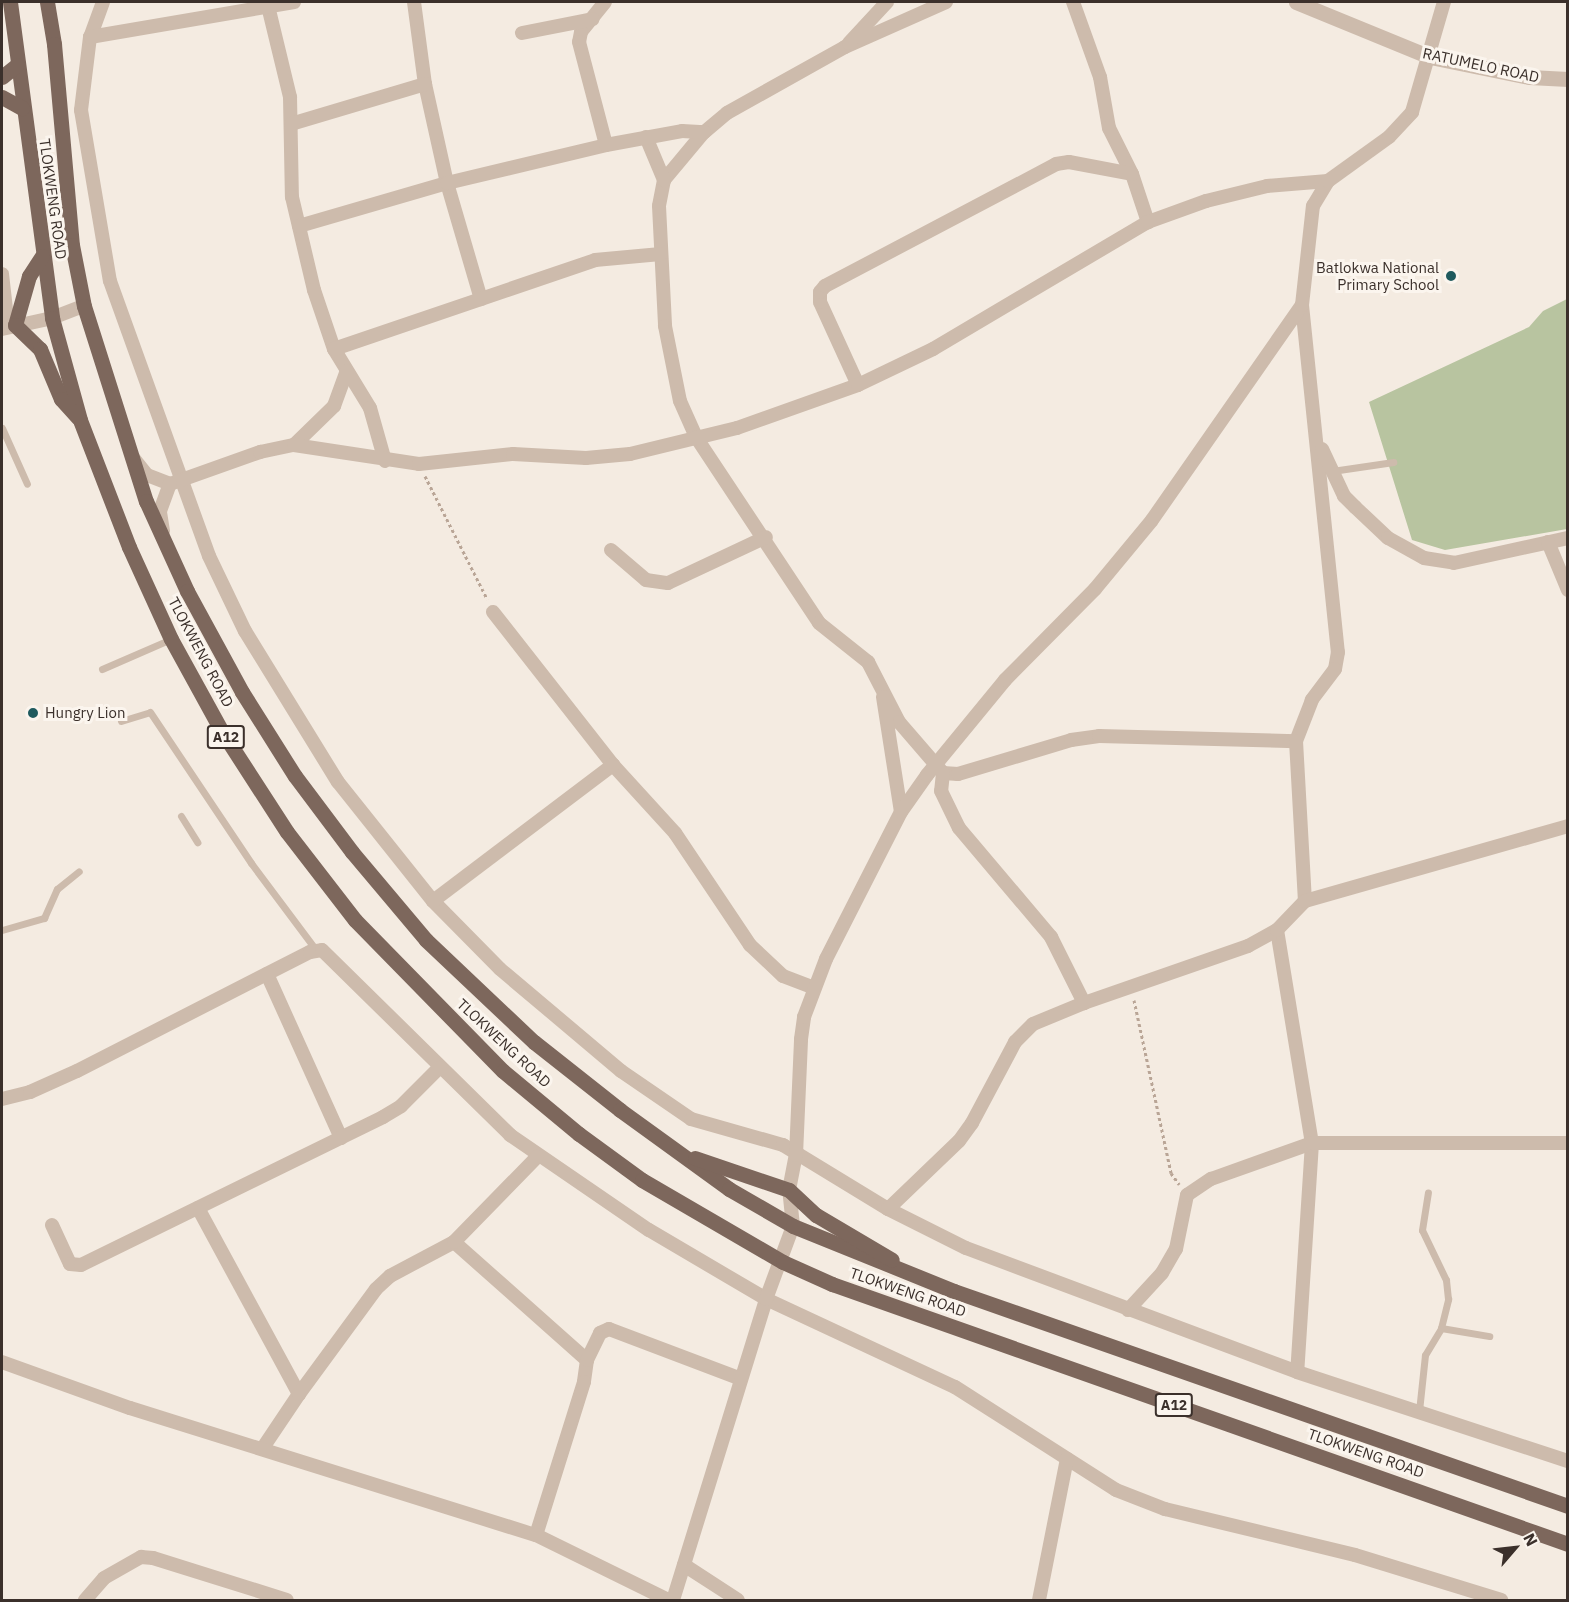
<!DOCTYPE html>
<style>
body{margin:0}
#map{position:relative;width:1569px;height:1602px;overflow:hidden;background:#f4ebe1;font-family:"IBM Plex Sans",sans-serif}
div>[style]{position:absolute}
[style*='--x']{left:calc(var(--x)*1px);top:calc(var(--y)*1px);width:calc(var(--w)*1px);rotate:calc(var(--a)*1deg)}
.green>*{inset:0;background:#b8c4a0}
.path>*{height:3px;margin-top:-1.5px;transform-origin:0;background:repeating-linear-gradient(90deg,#b9a596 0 3px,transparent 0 6px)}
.service>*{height:7px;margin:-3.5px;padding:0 3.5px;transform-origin:3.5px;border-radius:3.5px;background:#cdbbac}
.minor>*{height:14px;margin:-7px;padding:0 7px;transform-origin:7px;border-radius:7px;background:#cdbbac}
.tertiary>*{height:15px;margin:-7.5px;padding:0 7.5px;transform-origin:7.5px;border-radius:7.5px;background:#cdbbac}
.primary>*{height:15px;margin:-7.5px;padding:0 7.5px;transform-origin:7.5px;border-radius:7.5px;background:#7d675c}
.dots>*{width:16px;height:16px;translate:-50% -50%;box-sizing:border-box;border:3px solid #fbf5ee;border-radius:50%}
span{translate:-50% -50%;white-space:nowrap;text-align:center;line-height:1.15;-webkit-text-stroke:6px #fbf5ee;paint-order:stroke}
.shield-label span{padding:2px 4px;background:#fbf5ee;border:2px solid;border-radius:4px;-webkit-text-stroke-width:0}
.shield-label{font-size:14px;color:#3b302b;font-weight:700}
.street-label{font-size:15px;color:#3b302b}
.poi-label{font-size:15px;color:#3b302b}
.right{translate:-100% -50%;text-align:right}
.left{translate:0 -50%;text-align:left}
.frame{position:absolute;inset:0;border:3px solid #3b302b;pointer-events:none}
.north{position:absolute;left:1485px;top:1518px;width:60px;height:60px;-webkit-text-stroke:4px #fbf5ee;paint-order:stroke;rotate:62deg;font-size:16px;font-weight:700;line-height:24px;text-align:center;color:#3b302b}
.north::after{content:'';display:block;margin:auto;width:21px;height:27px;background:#3b302b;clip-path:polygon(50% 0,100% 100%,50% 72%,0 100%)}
</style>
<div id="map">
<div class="green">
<i style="clip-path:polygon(1567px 299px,1567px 529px,1445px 550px,1412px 540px,1369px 402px,1529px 327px,1543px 311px)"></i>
</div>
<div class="path">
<i style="--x:425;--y:476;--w:138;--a:63.2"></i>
<i style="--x:1134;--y:1000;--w:177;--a:77.9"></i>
<i style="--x:1171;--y:1173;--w:14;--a:54"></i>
</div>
<div class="service">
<i style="--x:2;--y:428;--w:61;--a:65.9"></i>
<i style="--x:1332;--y:471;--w:62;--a:-8.4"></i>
<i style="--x:102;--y:669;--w:75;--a:-23.5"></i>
<i style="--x:121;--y:721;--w:30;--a:-17"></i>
<i style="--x:150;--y:712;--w:182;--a:56.2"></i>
<i style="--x:251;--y:863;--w:109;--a:53.2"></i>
<i style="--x:181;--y:816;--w:31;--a:58"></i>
<i style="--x:2;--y:930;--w:44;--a:-15.9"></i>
<i style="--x:44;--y:918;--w:32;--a:-66"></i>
<i style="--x:57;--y:889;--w:28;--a:-39"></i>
<i style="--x:1441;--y:1328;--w:49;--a:9.5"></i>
<i style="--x:1419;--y:1411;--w:56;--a:-83.9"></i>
<i style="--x:1425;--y:1355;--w:31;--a:-59"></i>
<i style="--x:1441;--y:1328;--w:30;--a:-76"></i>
<i style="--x:1448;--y:1299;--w:19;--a:-96"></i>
<i style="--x:1446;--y:1280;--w:55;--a:-115.6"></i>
<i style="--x:1422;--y:1230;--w:38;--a:-81"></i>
</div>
<div class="minor">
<i style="--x:103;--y:2;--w:37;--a:110"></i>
<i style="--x:90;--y:37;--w:74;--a:97"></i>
<i style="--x:81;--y:110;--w:173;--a:80.4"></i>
<i style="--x:110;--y:281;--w:292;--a:70.2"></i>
<i style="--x:209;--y:556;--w:83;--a:64.4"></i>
<i style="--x:245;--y:631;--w:177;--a:58.4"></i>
<i style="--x:338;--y:782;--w:152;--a:51.4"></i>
<i style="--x:433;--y:901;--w:95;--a:45.4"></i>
<i style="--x:500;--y:969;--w:158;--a:40.1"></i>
<i style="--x:621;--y:1071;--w:85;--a:34.4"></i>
<i style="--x:691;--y:1119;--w:96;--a:15.8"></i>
<i style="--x:783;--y:1145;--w:123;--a:31.4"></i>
<i style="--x:888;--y:1209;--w:87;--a:26.6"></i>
<i style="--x:966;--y:1248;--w:353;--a:20.5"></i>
<i style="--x:1297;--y:1372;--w:285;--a:18.2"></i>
<i style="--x:414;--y:2;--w:83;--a:82.4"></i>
<i style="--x:425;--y:84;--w:101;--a:77.5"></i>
<i style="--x:447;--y:183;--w:121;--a:73.7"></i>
<i style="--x:605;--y:2;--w:38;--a:129"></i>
<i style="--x:581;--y:32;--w:10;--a:101"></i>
<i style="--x:579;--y:42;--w:106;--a:75.3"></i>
<i style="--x:946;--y:2;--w:111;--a:156"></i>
<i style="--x:845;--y:47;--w:135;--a:150.8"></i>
<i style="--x:727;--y:113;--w:30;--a:140"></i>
<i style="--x:704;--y:132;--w:62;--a:129.8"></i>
<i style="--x:664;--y:180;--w:26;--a:101"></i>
<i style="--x:659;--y:206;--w:120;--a:87.1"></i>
<i style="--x:665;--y:326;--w:76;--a:78.7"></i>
<i style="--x:680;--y:401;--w:39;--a:66"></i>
<i style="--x:696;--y:437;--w:223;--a:56.5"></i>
<i style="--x:819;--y:623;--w:63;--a:38.5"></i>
<i style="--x:868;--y:662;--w:68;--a:62.7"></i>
<i style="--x:899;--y:722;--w:67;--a:49.2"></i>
<i style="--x:943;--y:773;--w:15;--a:4"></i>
<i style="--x:958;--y:774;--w:118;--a:-16.7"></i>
<i style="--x:1071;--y:740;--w:28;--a:-8"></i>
<i style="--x:1099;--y:736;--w:197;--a:1.5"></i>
<i style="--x:1073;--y:2;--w:80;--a:70.2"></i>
<i style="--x:1100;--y:77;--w:52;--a:80"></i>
<i style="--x:1109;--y:128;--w:51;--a:63.4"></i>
<i style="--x:1132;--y:174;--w:51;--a:71.6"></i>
<i style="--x:268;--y:6;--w:94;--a:76.4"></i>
<i style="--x:290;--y:97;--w:100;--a:88.9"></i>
<i style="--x:292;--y:197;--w:96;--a:76.7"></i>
<i style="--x:314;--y:290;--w:62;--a:71.3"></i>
<i style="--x:334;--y:349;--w:69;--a:58.6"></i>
<i style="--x:370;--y:408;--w:55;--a:74.2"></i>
<i style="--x:522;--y:33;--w:72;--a:-11.2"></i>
<i style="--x:90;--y:37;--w:207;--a:-9.7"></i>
<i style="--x:849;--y:43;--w:56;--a:-47.2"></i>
<i style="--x:291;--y:124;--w:140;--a:-16.6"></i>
<i style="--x:646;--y:137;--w:47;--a:67.3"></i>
<i style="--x:299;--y:226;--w:154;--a:-16.2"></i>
<i style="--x:447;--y:183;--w:163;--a:-13.4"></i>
<i style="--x:606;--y:145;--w:77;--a:-10.4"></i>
<i style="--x:682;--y:131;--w:22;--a:3"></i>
<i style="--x:2;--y:274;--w:53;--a:83.5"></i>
<i style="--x:1302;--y:305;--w:349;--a:84.1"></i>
<i style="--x:1338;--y:652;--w:17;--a:100"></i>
<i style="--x:1335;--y:669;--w:39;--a:127"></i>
<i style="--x:1312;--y:700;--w:44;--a:111.3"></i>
<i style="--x:1296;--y:741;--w:160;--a:86.8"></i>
<i style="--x:2;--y:329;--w:51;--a:-12.4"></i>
<i style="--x:52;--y:318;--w:34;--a:-21"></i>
<i style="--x:334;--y:349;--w:276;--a:-18.8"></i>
<i style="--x:595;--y:260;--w:66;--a:-5.2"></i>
<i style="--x:858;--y:385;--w:91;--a:-114.6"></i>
<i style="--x:820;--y:302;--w:10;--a:-90"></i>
<i style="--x:820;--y:292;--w:8;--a:-50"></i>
<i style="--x:825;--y:286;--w:261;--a:-27.8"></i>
<i style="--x:1056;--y:164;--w:13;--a:-9"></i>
<i style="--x:1069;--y:162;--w:64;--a:10.8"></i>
<i style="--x:294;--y:445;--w:56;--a:-44.3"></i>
<i style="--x:334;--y:406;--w:37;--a:-70"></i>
<i style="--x:1322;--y:449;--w:52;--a:64.9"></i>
<i style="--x:1344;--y:496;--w:16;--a:45"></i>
<i style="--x:1355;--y:507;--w:45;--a:43.2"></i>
<i style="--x:1388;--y:538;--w:41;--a:29.1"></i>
<i style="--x:1424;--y:558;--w:30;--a:9"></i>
<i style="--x:1454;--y:563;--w:117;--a:-12.4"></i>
<i style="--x:134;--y:459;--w:21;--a:51"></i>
<i style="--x:147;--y:475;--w:25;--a:21"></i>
<i style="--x:170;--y:484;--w:96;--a:-19.6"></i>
<i style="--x:260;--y:452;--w:35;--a:-12"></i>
<i style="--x:294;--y:445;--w:126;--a:8.6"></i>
<i style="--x:419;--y:464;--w:95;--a:-6.1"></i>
<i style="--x:513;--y:454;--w:73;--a:3.1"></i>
<i style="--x:586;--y:458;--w:44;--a:-5.2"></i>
<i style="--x:630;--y:454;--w:110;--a:-13.7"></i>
<i style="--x:737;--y:428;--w:128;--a:-19.6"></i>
<i style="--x:858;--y:385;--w:83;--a:-25.6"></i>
<i style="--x:933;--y:349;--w:250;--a:-30.6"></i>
<i style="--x:1148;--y:222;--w:62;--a:-19.9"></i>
<i style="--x:1206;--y:201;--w:63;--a:-13.8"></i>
<i style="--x:1267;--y:186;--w:61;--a:-4.7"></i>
<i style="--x:163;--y:531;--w:20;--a:-99"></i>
<i style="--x:160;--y:511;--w:29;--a:-70"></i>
<i style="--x:1548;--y:542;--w:52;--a:67.4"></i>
<i style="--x:611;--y:550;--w:46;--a:40.6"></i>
<i style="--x:646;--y:580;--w:22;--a:8"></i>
<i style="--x:668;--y:583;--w:108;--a:-25.1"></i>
<i style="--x:493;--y:612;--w:194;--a:51.9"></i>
<i style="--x:613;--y:765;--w:92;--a:47.6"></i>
<i style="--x:675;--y:833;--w:135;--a:56.2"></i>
<i style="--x:750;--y:945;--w:45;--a:43.2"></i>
<i style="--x:783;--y:976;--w:33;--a:21"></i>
<i style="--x:883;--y:697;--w:116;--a:81.1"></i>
<i style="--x:943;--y:773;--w:18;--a:96"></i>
<i style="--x:941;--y:791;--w:41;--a:64.1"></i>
<i style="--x:959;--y:828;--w:143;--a:49.8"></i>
<i style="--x:1051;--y:937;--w:74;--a:63.4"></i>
<i style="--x:433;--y:901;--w:226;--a:-37.1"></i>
<i style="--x:1277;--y:930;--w:216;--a:80.7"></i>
<i style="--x:1312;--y:1143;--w:229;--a:93.7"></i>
<i style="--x:267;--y:974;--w:180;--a:65.7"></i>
<i style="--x:2;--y:1099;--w:29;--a:-14"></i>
<i style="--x:30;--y:1092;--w:51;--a:-24.1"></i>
<i style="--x:77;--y:1071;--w:262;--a:-27.1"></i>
<i style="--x:310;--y:952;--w:12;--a:-9"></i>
<i style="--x:322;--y:950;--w:264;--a:44.5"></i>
<i style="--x:510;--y:1135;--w:168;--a:34.4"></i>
<i style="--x:649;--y:1230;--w:136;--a:30.5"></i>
<i style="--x:766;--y:1299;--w:208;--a:25"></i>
<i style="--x:955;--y:1387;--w:191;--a:32.6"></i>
<i style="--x:1116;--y:1490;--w:53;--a:21.2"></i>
<i style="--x:1165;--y:1509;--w:195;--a:13.6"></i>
<i style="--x:1355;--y:1555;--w:153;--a:17.1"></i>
<i style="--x:198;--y:1208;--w:212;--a:61.5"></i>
<i style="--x:299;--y:1394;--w:66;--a:123.9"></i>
<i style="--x:888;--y:1209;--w:98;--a:-43.8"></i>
<i style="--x:959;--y:1141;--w:22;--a:-54"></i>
<i style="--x:972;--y:1123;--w:92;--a:-62"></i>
<i style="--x:1015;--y:1042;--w:25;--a:-45"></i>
<i style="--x:1033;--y:1024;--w:55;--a:-22.4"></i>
<i style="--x:1084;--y:1003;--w:174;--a:-19.2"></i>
<i style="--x:1248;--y:946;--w:33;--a:-29"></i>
<i style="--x:1277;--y:930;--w:40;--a:-46"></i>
<i style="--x:1305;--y:901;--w:273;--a:-15.9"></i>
<i style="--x:52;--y:1225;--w:43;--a:65.2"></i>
<i style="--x:70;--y:1264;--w:11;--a:5"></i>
<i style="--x:81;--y:1265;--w:336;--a:-26.1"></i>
<i style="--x:383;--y:1117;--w:21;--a:-31"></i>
<i style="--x:401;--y:1106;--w:54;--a:-45"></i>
<i style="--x:454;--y:1242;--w:178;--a:41.6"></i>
<i style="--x:587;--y:1360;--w:22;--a:98"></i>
<i style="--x:584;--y:1382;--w:160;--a:107.4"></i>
<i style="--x:1128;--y:1310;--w:50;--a:-47.4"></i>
<i style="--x:1162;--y:1273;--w:28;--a:-60"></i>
<i style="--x:1176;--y:1249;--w:55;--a:-78.5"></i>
<i style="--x:1187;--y:1195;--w:29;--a:-34"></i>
<i style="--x:1211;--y:1179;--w:107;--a:-19.6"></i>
<i style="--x:1312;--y:1143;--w:256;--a:0"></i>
<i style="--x:587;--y:1360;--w:30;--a:-64"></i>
<i style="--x:600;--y:1333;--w:10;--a:-24"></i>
<i style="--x:609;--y:1329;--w:141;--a:20.7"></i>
<i style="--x:2;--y:1362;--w:136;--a:19.8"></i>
<i style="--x:130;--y:1408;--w:425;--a:17.4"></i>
<i style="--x:536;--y:1535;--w:147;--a:26.2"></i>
<i style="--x:299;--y:1394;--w:130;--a:-53.7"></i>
<i style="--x:376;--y:1289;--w:19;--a:-43"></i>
<i style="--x:390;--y:1276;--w:72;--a:-28"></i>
<i style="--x:454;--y:1242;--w:119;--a:-45.7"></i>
<i style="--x:684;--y:1565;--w:64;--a:32.9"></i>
<i style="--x:85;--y:1600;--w:29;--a:-49"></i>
<i style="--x:104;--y:1578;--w:43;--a:-29.6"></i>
<i style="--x:141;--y:1557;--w:12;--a:5"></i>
<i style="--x:153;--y:1558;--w:140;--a:17.4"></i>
<i style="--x:673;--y:1600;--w:315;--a:-72.8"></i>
<i style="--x:766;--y:1299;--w:78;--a:-69.7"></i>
<i style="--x:793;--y:1226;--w:36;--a:-96"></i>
<i style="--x:789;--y:1190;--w:36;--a:-79"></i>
<i style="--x:796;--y:1155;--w:116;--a:-87.5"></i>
<i style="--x:801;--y:1039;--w:22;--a:-82"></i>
<i style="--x:804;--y:1017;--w:62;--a:-69.2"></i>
<i style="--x:826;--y:959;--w:165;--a:-63"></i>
<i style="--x:901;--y:812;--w:45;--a:-54.9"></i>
<i style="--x:927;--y:775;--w:123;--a:-50.6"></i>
<i style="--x:1005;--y:680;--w:128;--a:-45.3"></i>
<i style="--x:1095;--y:589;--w:89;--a:-50.4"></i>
<i style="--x:1152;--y:520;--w:262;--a:-55.1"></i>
<i style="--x:1302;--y:305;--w:100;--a:-83.7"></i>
<i style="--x:1313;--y:206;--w:29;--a:-59"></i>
<i style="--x:1328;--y:181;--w:75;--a:-35.8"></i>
<i style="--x:1389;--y:137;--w:34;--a:-47"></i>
<i style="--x:1412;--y:112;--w:115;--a:-73.8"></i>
<i style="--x:1039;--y:1600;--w:144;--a:-78.8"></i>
</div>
<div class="tertiary">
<i style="--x:1296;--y:2;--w:145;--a:22.3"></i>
<i style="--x:1430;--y:57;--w:101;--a:11.4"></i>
<i style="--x:1529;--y:77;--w:39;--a:3"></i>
</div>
<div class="primary">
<i style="--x:10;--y:2;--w:319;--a:82.4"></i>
<i style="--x:52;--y:318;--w:106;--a:74.6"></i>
<i style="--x:80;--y:420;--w:136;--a:68.9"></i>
<i style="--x:129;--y:547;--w:101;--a:65.5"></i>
<i style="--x:171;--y:639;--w:104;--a:61.2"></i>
<i style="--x:221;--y:730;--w:121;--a:57.1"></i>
<i style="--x:287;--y:832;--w:111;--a:52.3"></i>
<i style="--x:355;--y:920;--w:211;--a:45.6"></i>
<i style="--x:503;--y:1071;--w:99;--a:39.7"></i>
<i style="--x:579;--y:1134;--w:78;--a:36.1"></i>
<i style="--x:642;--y:1180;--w:163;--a:30.2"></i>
<i style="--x:783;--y:1262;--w:54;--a:24.2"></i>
<i style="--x:832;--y:1284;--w:781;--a:19.46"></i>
<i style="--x:47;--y:2;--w:43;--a:80.5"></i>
<i style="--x:54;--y:44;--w:202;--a:84.9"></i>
<i style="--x:72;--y:245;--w:62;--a:78.9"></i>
<i style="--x:84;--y:306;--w:205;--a:72.4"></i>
<i style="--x:146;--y:501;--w:99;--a:65.5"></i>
<i style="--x:187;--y:591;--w:115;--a:61.4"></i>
<i style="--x:242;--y:692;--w:99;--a:57.8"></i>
<i style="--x:295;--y:776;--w:95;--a:53.1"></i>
<i style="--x:352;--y:852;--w:115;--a:49.9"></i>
<i style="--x:426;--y:940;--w:149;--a:43.4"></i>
<i style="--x:534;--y:1042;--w:110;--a:38.3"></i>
<i style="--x:620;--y:1110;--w:135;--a:35.9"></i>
<i style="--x:729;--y:1189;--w:74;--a:30"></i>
<i style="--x:793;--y:1226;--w:174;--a:22"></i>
<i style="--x:954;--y:1291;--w:651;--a:19.3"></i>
<i style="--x:2;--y:77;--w:19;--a:-39"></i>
<i style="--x:2;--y:97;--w:23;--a:29"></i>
<i style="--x:42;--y:256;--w:24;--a:123"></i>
<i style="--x:29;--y:276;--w:51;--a:105.9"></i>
<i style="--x:15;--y:325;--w:35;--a:44"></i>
<i style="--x:40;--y:349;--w:54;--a:67.2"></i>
<i style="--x:61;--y:399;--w:25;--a:48"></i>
<i style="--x:695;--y:1158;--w:99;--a:18.8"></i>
<i style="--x:789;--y:1190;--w:37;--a:43"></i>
<i style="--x:816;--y:1215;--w:88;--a:30.6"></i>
</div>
<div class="dots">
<i style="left:1451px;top:276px;background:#1f5a5e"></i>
<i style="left:33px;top:713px;background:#1f5a5e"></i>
</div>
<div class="shield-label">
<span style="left:226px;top:737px">A12</span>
<span style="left:1174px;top:1405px">A12</span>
</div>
<div class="street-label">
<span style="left:1481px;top:65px;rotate:12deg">RATUMELO ROAD</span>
<span style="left:53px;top:199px;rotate:82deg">TLOKWENG ROAD</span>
<span style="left:201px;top:652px;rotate:62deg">TLOKWENG ROAD</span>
<span style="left:504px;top:1043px;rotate:43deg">TLOKWENG ROAD</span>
<span style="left:908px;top:1292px;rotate:19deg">TLOKWENG ROAD</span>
<span style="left:1366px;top:1453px;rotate:19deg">TLOKWENG ROAD</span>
</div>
<div class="poi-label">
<span class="right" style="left:1439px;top:276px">Batlokwa National<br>Primary School</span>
<span class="left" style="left:45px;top:713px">Hungry Lion</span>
</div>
<div class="frame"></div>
<div class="north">N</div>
</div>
